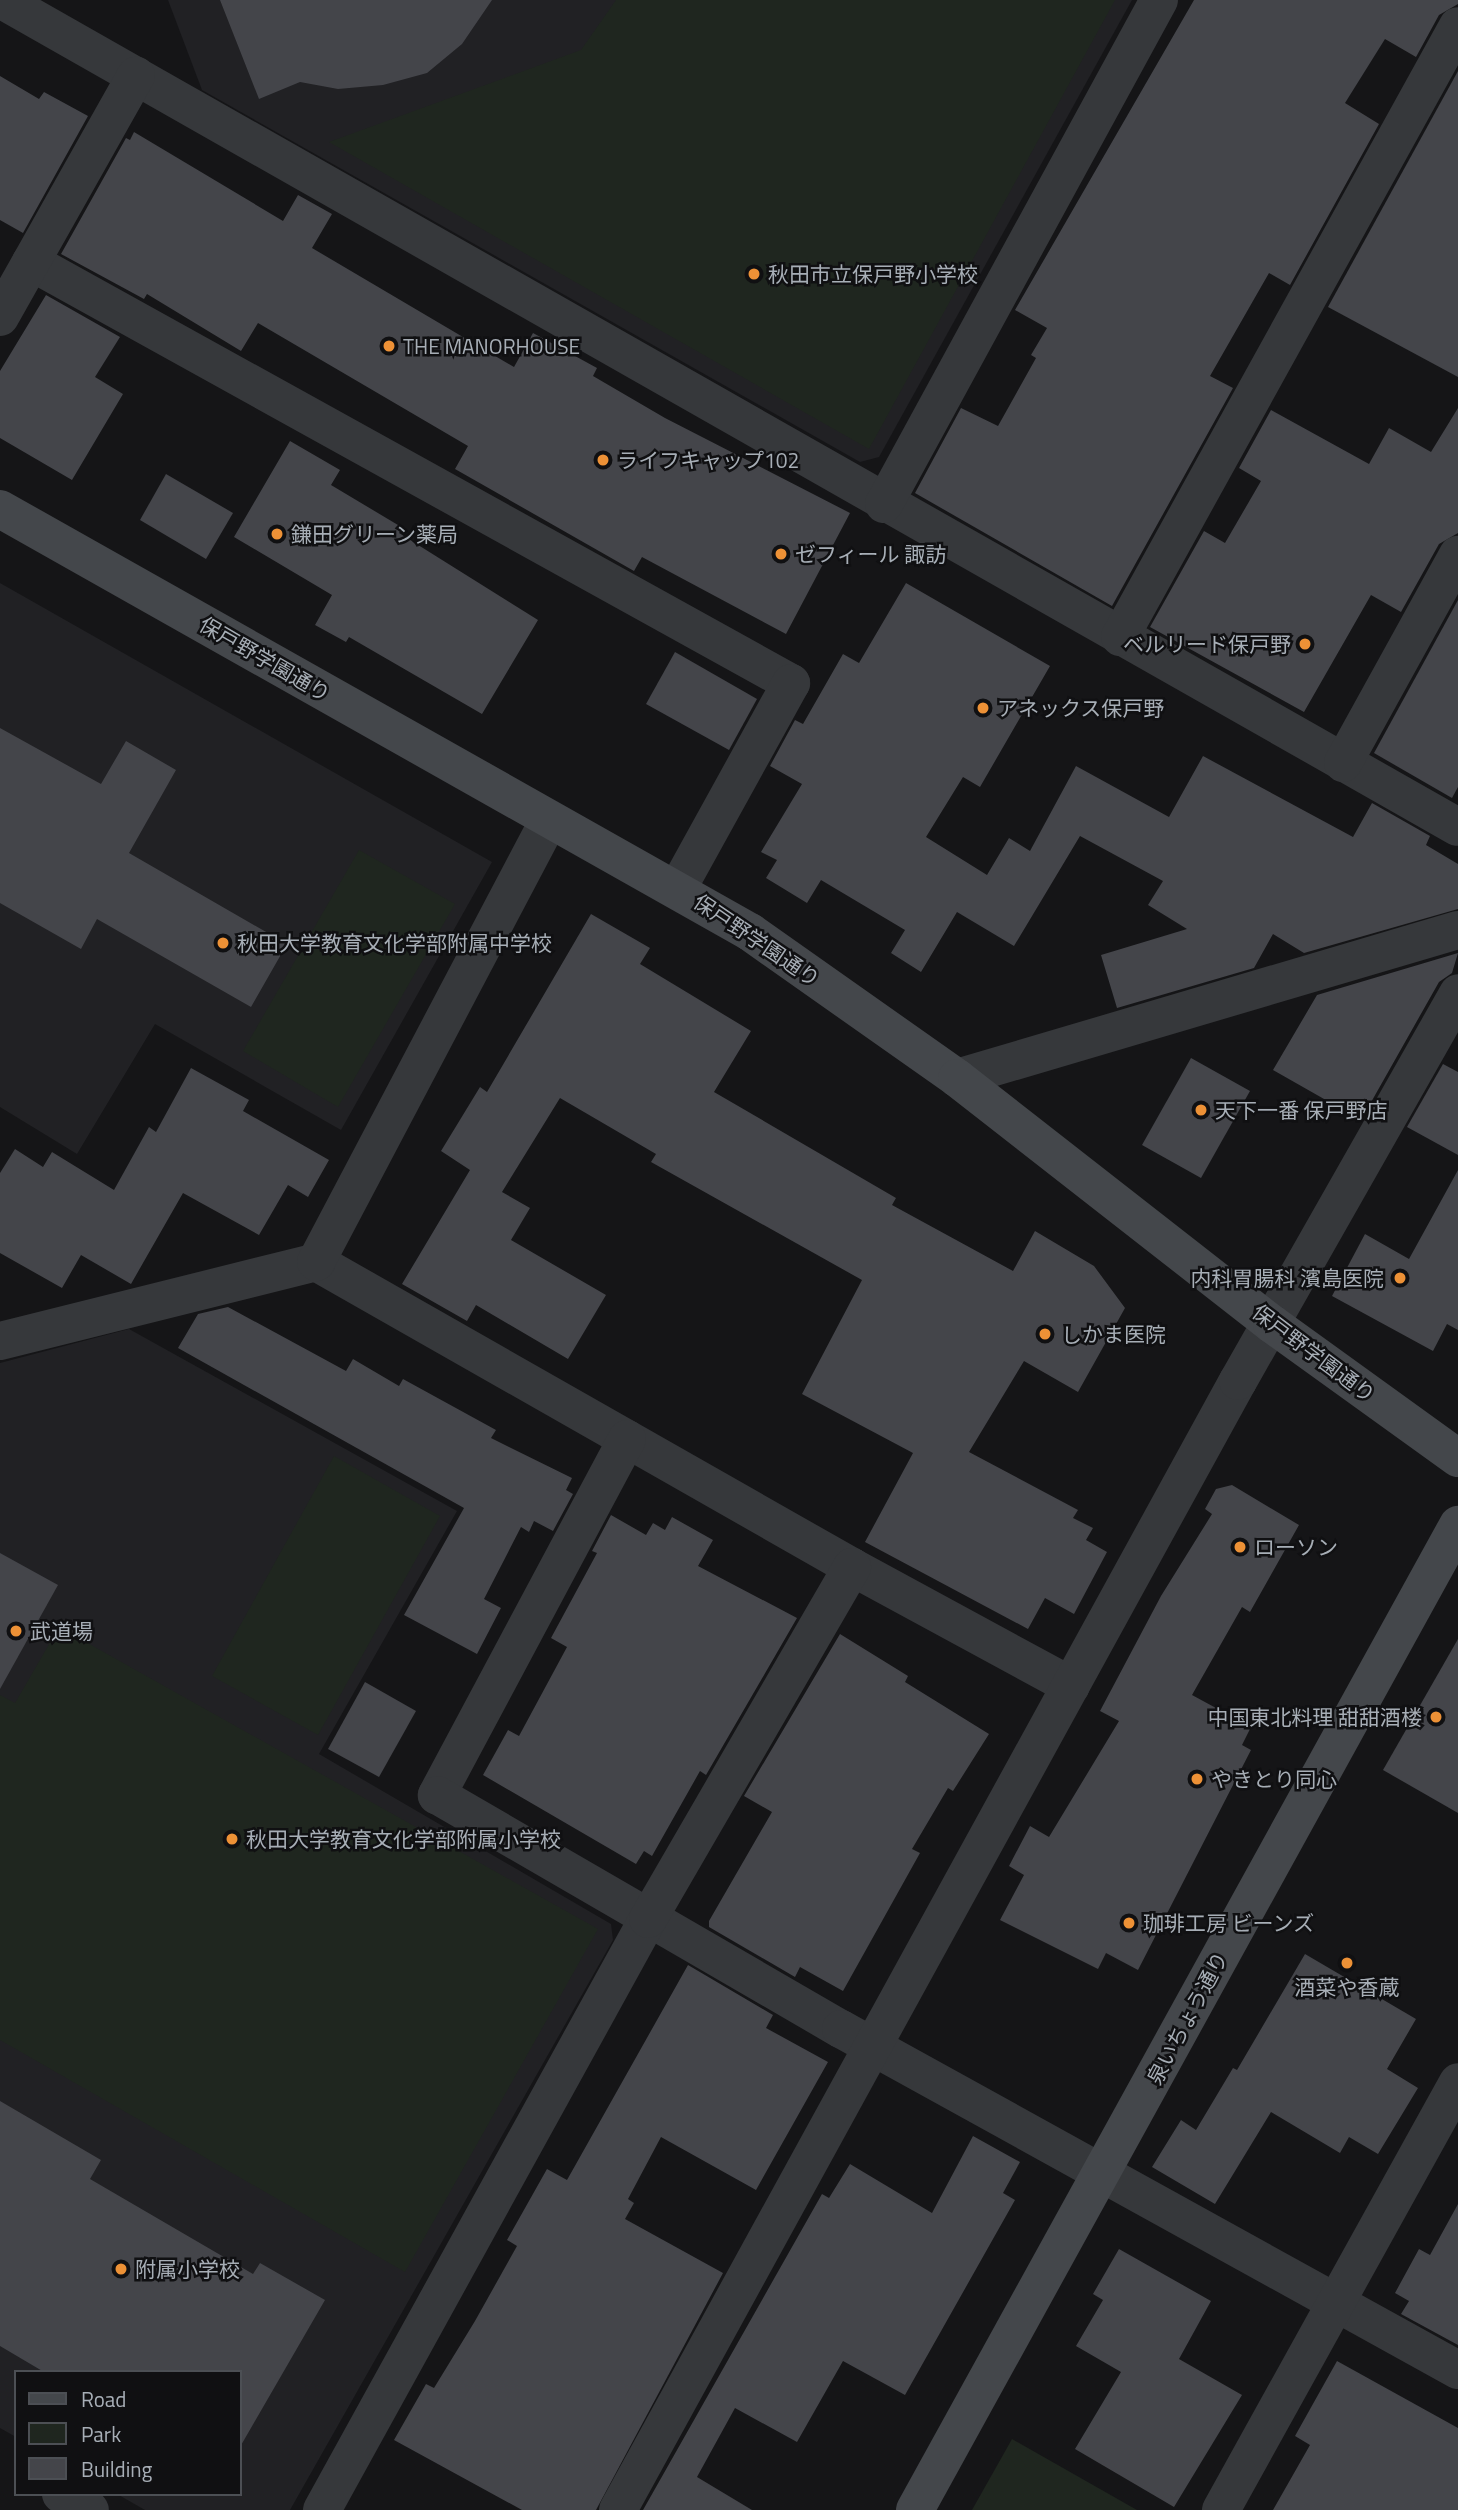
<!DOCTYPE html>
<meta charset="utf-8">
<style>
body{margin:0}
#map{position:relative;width:1458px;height:2510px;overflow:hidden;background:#151517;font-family:"Titillium Web","Noto Sans JP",sans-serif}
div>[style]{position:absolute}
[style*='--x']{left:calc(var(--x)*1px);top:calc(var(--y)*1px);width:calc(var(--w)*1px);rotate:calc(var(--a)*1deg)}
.built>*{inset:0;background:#212124}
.green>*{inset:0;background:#1f261f}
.building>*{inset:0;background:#44454a}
.street>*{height:38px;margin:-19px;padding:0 19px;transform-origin:19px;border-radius:19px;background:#36383b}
.secondary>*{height:38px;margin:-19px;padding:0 19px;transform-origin:19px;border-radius:19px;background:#44474b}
.dots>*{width:19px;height:19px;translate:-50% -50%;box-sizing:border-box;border:4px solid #101012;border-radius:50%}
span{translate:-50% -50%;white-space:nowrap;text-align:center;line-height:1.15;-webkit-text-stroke:5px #101012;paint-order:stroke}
.poi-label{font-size:21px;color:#a7aeb6}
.left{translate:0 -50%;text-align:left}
.right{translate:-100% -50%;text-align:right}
.street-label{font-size:21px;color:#a7aeb6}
.legend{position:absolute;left:14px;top:2370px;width:228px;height:126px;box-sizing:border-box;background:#101012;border:2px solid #4c4f54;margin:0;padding:9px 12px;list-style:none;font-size:21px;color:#a7aeb6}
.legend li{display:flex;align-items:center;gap:14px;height:35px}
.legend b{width:35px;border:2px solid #4c4f54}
</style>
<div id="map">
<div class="built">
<i style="clip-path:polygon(168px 0,1132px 0,879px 457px,860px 462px,202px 90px)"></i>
<i style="clip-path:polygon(0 583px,492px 862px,341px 1130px,155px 1024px,77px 1154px,0 1107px)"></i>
<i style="clip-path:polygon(129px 1329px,457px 1511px,319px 1754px,611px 1924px,613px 1940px,290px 2510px,145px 2510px,117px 2494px,240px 2494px,240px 2372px,16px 2372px,16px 2437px,0 2428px,0 1363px)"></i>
</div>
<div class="green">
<i style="clip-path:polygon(616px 0,1115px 0,869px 449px,329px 142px,581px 50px)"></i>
<i style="clip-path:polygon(359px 850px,455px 904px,338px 1107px,243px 1051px)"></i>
<i style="clip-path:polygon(334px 1456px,440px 1516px,318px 1735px,212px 1676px)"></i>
<i style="clip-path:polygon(59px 1627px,598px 1929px,405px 2272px,0 2040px,0 1695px,15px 1703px)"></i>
<i style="clip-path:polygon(1012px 2439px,1137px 2510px,972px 2510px)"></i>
</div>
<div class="building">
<i style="clip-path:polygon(220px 0,492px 0,462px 44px,427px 73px,383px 85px,338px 89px,300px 82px,259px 99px)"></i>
<i style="clip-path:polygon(1194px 0,1458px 0,1458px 4px,1439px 15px,1416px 57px,1385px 39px,1345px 103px,1379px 124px,1290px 285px,1269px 273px,1210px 376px,1233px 388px,1112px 606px,915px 493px,961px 408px,998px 426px,1036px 358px,1031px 355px,1047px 328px,1015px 310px)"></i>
<i style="clip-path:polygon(1458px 71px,1458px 377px,1328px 307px)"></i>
<i style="clip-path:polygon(0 76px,39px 99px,44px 92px,88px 116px,23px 233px,0 220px)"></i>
<i style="clip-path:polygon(134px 132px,283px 221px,298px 195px,332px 214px,312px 248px,514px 367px,533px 333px,597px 368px,593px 376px,665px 418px,850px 513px,786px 634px,642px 557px,634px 571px,455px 469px,468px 446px,258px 323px,241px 351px,147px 294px,144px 299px,61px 254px,126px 138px,130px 140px)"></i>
<i style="clip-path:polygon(46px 295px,120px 337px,95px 377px,123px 394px,72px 480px,0 438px,0 371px)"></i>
<i style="clip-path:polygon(1458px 408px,1458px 533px,1439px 544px,1401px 612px,1371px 595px,1304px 712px,1150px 627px,1204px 531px,1225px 543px,1261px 481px,1239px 468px,1271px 410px,1369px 464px,1389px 428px,1431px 452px)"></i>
<i style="clip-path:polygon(290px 441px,340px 470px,331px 485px,403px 528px,399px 533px,538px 620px,482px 714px,349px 637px,346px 642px,315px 625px,332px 595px,234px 537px)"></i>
<i style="clip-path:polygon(166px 474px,233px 513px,206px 559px,140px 520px)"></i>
<i style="clip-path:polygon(906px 583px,1050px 666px,980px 787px,963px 777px,926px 837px,987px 875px,1009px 838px,1030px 851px,1076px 766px,1169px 817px,1203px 756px,1353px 837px,1372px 803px,1430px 836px,1426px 845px,1458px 864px,1458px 909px,1304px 953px,1273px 934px,1254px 968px,1117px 1008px,1101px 955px,1187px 929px,1148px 905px,1163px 881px,1080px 836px,1014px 946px,957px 912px,921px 972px,891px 953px,905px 930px,821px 880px,807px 903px,766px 878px,777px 860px,761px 852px,802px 784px,770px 766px,795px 720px,803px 724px,843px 654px,859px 663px)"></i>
<i style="clip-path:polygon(1458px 600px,1458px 787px,1452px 798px,1374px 753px)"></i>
<i style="clip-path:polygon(675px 652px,757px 699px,729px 750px,646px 704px)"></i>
<i style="clip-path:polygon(0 728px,101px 784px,126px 741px,176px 770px,129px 853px,287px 944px,251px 1007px,97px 919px,81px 949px,0 903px)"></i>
<i style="clip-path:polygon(591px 914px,650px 948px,640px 964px,751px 1031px,714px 1092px,896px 1198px,892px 1205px,1013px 1271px,1035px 1231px,1094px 1266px,1125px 1308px,1078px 1392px,1024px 1361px,969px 1452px,1078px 1510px,1073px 1518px,1093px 1528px,1086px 1540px,1107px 1552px,1074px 1614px,1045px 1598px,1028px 1629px,865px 1542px,913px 1453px,802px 1394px,862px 1280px,651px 1162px,656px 1154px,560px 1098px,502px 1192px,530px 1208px,511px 1240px,606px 1295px,568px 1359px,476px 1305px,467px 1321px,402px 1284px,470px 1170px,441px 1151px,480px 1087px,487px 1092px)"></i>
<i style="clip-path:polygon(1458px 953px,1452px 973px,1439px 982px,1361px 1120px,1273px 1070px,1317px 995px)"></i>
<i style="clip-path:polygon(1191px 1058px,1250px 1091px,1201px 1178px,1142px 1145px)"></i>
<i style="clip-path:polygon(1443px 1064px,1458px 1072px,1458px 1155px,1407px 1127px)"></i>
<i style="clip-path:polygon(191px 1068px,249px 1100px,243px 1111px,329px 1160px,308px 1197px,288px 1185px,259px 1235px,183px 1193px,131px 1284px,81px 1255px,62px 1288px,0 1253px,0 1173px,15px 1149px,43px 1167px,52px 1152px,114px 1190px,149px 1127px,156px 1132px)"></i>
<i style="clip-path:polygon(1458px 1170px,1458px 1330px,1447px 1324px,1433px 1351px,1332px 1296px,1365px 1234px,1409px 1259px)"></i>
<i style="clip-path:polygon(228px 1307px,346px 1371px,353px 1359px,399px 1386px,403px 1379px,496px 1430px,491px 1438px,572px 1478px,566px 1490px,573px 1494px,553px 1531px,534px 1521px,529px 1532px,521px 1527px,484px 1599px,501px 1608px,477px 1654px,404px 1615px,464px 1508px,178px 1348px,198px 1314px)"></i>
<i style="clip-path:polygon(1232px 1485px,1299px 1525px,1250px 1612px,1242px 1607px,1192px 1695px,1251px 1727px,1242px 1745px,1251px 1750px,1138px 1970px,1106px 1953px,1098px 1969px,1000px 1920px,1024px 1875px,1009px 1866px,1030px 1826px,1049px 1837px,1119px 1721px,1100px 1711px,1161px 1596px,1212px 1514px,1205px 1509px,1216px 1489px)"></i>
<i style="clip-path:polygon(611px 1515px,646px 1535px,653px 1523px,665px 1530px,672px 1517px,713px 1540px,698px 1566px,797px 1618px,706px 1775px,700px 1771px,652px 1856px,644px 1851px,636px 1864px,483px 1775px,508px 1730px,519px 1736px,567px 1647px,551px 1638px,597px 1553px,592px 1551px)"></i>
<i style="clip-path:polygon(0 1553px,58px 1585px,0 1689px)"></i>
<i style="clip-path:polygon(840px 1634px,908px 1676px,905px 1682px,989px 1734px,953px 1791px,948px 1788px,912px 1849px,920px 1853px,843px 1991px,800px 1967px,795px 1977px,709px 1927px,709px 1921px,772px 1812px,744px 1796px)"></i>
<i style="clip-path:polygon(1458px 1639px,1458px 1813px,1383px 1770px)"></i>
<i style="clip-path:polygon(365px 1682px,416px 1711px,379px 1777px,328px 1749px)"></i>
<i style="clip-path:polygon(1305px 1954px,1416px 2019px,1387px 2069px,1418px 2088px,1378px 2154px,1349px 2137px,1340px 2153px,1271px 2112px,1215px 2204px,1152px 2167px,1181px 2120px,1196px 2130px,1233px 2068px,1237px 2070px)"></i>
<i style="clip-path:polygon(688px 1965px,773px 2015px,766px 2028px,828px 2062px,756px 2190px,661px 2137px,628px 2199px,634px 2203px,625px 2219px,723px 2273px,596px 2510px,522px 2510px,394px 2440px,426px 2384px,434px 2388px,475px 2321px,517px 2246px,507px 2240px,547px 2169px,567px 2180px)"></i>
<i style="clip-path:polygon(0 2101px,101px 2160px,90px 2179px,253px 2274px,260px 2263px,325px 2300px,240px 2447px,240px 2372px,44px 2372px,0 2346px)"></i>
<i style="clip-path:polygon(973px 2136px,1020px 2162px,1003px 2193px,1015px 2200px,905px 2395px,843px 2361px,797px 2442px,735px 2408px,697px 2477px,752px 2510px,643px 2510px,822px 2194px,829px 2198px,850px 2164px,932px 2213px)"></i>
<i style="clip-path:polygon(1458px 2204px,1458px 2345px,1401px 2314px,1409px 2301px,1395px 2293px,1419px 2249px,1430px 2255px)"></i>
<i style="clip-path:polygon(1119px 2249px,1211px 2301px,1179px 2359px,1242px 2395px,1174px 2507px,1075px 2449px,1121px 2372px,1076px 2346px,1103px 2300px,1093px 2294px)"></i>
<i style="clip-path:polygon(1337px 2361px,1458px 2428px,1458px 2510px,1273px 2510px,1310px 2445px,1295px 2436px)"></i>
</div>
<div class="street">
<i style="--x:2;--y:0;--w:1674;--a:29.6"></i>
<i style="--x:31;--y:262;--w:869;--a:28.98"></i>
<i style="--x:791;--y:683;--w:234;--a:118.9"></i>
<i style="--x:0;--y:317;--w:277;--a:-60.6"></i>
<i style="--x:884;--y:504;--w:574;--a:-61.38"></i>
<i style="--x:1120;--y:637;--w:698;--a:-61.05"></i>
<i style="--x:1343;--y:763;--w:238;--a:-61.1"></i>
<i style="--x:957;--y:1078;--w:522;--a:-16.46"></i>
<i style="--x:316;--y:1262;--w:617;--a:29.64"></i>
<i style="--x:852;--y:1567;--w:249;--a:28.5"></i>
<i style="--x:0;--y:1341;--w:326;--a:-14"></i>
<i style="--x:316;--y:1262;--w:500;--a:-62.2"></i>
<i style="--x:627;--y:1439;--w:404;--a:118.1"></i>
<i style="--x:437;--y:1795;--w:467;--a:30.1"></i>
<i style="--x:841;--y:2029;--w:705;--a:28.93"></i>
<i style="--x:61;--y:2494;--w:33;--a:29"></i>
<i style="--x:322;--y:2510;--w:675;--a:-61.12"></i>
<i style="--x:648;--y:1919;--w:407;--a:-59.9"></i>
<i style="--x:618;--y:2510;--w:1288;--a:-61.23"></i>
<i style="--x:1238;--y:1381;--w:446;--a:-60.4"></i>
<i style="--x:1221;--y:2510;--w:489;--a:-61"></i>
</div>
<div class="secondary">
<i style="--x:0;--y:509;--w:861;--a:29.42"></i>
<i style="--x:750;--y:932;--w:253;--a:35.2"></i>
<i style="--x:957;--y:1078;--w:400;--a:38"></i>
<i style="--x:1272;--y:1324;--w:229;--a:35.8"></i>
<i style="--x:915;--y:2510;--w:1125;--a:-61.13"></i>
</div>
<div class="dots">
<i style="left:754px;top:274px;background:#ed9136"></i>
<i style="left:389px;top:346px;background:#ed9136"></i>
<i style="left:603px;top:460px;background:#ed9136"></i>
<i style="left:277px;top:534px;background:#ed9136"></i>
<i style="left:781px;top:554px;background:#ed9136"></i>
<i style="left:1305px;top:644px;background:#ed9136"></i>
<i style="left:983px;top:708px;background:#ed9136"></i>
<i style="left:223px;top:943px;background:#ed9136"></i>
<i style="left:1201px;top:1110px;background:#ed9136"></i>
<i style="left:1400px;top:1278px;background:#ed9136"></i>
<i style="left:1045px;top:1334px;background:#ed9136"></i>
<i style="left:1240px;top:1547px;background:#ed9136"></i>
<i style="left:16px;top:1631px;background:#ed9136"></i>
<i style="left:1436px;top:1717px;background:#ed9136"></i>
<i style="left:1197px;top:1779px;background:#ed9136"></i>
<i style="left:232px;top:1839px;background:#ed9136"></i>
<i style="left:1129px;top:1923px;background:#ed9136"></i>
<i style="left:1347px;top:1963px;background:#ed9136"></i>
<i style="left:121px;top:2269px;background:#ed9136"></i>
</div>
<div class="poi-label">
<span class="left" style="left:768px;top:274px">秋田市立保戸野小学校</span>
<span class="left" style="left:403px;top:346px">THE MANORHOUSE</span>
<span class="left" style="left:617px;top:460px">ライフキャップ102</span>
<span class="left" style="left:291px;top:534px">鎌田グリーン薬局</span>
<span class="left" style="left:795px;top:554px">ゼフィール 諏訪</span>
<span class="right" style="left:1291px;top:644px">ベルリード保戸野</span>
<span class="left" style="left:997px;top:708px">アネックス保戸野</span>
<span class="left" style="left:237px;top:943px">秋田大学教育文化学部附属中学校</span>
<span class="left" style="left:1215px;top:1110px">天下一番 保戸野店</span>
<span class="right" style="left:1384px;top:1278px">内科胃腸科 濱島医院</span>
<span class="left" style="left:1061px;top:1334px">しかま医院</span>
<span class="left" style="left:1254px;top:1547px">ローソン</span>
<span class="left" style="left:30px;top:1631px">武道場</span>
<span class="right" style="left:1422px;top:1717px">中国東北料理 甜甜酒楼</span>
<span class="left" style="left:1211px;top:1779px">やきとり同心</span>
<span class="left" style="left:246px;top:1839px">秋田大学教育文化学部附属小学校</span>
<span class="left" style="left:1143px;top:1923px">珈琲工房 ビーンズ</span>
<span style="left:1347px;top:1987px">酒菜や香蔵</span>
<span class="left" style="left:135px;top:2269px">附属小学校</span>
</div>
<div class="street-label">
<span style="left:265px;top:659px;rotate:30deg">保戸野学園通り</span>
<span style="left:757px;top:940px;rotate:34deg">保戸野学園通り</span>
<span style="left:1314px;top:1353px;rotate:37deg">保戸野学園通り</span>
<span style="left:1187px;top:2018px;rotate:-62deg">泉いちょう通り</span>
</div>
<ul class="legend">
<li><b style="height:9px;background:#44474b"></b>Road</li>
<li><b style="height:19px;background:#1f261f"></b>Park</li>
<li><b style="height:19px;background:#44454a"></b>Building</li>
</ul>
</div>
